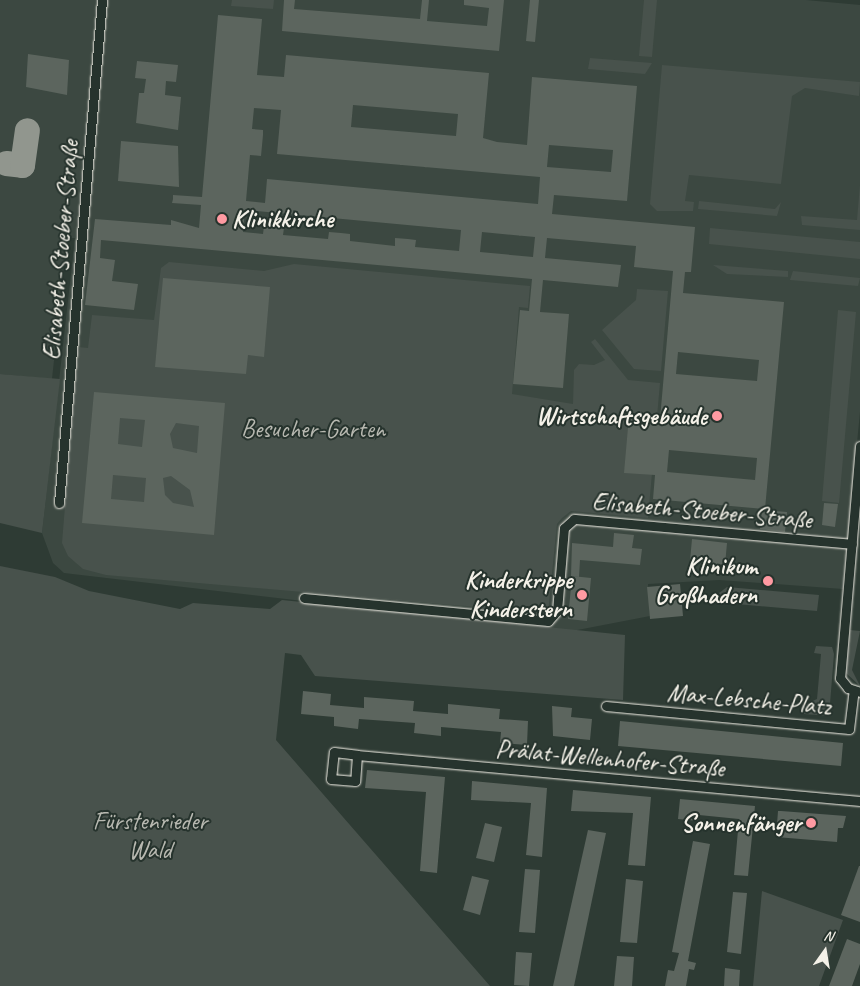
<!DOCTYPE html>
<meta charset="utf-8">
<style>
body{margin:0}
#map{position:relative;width:860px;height:986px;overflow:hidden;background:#2e3b34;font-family:Caveat,sans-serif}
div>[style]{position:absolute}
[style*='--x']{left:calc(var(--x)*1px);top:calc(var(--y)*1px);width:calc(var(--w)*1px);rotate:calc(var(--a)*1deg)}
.built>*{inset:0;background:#3c4841}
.green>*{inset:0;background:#48524c}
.taxiway>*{height:25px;margin:-12.5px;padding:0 12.5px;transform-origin:12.5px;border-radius:12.5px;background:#91968e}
.building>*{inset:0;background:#5c655e}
.roads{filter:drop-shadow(0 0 1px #f4f1e8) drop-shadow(0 0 1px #f4f1e8)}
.street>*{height:9px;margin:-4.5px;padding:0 4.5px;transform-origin:4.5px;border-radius:4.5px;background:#26332d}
.dots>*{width:14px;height:14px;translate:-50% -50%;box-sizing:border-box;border:2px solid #26332d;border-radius:50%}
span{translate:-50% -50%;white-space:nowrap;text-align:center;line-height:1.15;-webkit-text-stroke:4px #26332d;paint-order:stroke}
.poi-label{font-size:25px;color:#f4f1e8;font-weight:700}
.left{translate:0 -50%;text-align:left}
.right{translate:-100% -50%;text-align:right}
.street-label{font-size:25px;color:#f4f1e8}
.park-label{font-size:25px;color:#b8b9b1}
.north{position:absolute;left:800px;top:926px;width:50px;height:50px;-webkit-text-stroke:4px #26332d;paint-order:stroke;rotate:13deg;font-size:14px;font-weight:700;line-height:20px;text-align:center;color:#f4f1e8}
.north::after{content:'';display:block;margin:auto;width:18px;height:22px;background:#f4f1e8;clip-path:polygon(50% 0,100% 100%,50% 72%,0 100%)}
</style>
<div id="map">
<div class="built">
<i style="clip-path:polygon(0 0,806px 0,860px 5px,860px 412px,843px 589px,719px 580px,648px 584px,650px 616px,567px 632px,64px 573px,53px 563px,42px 533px,75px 238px,67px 238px,52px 379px,0 374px)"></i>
</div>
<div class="green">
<i style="clip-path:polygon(232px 0,274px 0,273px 9px,231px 6px)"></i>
<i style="clip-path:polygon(644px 0,657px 0,652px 57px,639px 56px)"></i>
<i style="clip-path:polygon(590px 58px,652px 63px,645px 74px,588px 69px)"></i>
<i style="clip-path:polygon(662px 65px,860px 82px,859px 96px,805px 88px,792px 96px,781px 184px,689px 175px,685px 201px,694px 202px,693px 211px,657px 211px,650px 204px)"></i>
<i style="clip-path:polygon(860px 185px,860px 230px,802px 225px,801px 216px,857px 220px)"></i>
<i style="clip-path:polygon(699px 201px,775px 209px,781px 202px,777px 216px,698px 209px)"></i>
<i style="clip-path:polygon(710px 228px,860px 242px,860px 259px,709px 244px)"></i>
<i style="clip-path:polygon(169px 262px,264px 271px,294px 264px,530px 286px,528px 308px,519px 307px,512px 394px,573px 404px,574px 370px,579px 364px,594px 365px,605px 360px,591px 342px,595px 339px,628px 380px,660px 383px,648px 518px,571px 511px,562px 518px,557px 524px,548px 613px,106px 575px,83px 569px,68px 556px,62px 543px,78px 347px,88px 348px,92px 315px,154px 320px,161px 268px)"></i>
<i style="clip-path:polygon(713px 265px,788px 271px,788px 277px,727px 274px)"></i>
<i style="clip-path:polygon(793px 271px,860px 278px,858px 286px,790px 280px)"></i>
<i style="clip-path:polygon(637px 289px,668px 291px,661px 371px,634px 369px,602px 330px,636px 300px)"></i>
<i style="clip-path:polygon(838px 310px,856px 312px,839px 503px,822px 501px)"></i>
<i style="clip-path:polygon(0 374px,60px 379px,42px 533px,0 523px)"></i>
<i style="clip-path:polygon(0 566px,55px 577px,89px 591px,180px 609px,193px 603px,270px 609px,282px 600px,625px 635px,623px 700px,315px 676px,301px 655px,285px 653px,276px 740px,490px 986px,0 986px)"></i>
<i style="clip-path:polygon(727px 587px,819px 595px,817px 611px,725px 603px,719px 593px)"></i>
<i style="clip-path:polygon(850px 630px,860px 631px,852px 670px,860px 686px,846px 673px)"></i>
<i style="clip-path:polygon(816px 646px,832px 647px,834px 654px,829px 716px,804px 714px,804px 705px,817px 699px,821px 654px,814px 653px)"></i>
<i style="clip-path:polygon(762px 891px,843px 920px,819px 986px,753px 986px)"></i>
</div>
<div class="taxiway">
<i style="--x:6;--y:163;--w:16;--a:7"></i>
<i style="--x:22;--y:165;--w:35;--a:-82"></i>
</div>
<div class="building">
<i style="clip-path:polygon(284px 0,295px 0,294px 9px,420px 19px,422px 0,429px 0,427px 21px,487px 26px,489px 8px,464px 5px,464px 0,504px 0,499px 51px,282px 31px)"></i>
<i style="clip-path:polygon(530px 0,539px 0,535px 42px,526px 41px)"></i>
<i style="clip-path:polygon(evenodd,218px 15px,262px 19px,257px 75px,284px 77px,286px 55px,489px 73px,483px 138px,497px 142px,527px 145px,532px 77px,637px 86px,627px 201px,554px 195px,552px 214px,695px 227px,691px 272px,685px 272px,683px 293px,784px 302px,765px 509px,653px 499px,655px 475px,624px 473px,629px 416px,660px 419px,673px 271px,634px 267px,636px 246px,547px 238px,545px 258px,621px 265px,618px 287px,543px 280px,540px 312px,569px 314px,563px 388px,513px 384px,520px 310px,529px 311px,532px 279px,101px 240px,100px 258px,115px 260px,112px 281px,138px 284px,134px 310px,85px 305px,95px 219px,171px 225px,171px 220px,199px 228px,201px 205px,172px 203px,173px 199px,173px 195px,202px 197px,218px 15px,353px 105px,458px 114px,456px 136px,351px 127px,353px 105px,218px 15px,254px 108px,281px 110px,277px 154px,540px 177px,538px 204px,267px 179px,265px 203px,246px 201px,250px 155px,261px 156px,263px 135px,263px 130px,252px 129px,254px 108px,218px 15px,549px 145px,613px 150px,611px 172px,547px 167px,549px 145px,218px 15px,245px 210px,461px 230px,459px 251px,415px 247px,416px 240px,408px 239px,395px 238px,395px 246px,350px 241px,350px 234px,341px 233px,329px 232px,328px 239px,283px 235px,284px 228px,271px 226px,264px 226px,263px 234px,243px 232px,245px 210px,218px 15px,482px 232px,535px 237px,533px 257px,480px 252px,482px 232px,218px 15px,678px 352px,759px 360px,757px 381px,676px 374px,678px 352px,218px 15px,669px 450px,757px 458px,755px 480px,667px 472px,669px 450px)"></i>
<i style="clip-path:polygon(28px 54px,69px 60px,67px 95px,26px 87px)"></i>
<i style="clip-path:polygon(137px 61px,178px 65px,176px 82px,166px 81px,165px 95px,181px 97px,178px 130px,136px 123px,139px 93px,144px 93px,146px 79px,135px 78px)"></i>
<i style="clip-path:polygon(121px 141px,178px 146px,179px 187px,118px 181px)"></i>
<i style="clip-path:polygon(163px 278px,270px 287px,264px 357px,248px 355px,246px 374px,155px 367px)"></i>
<i style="clip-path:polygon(evenodd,94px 392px,225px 403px,214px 535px,82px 523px,94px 392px,120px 418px,145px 420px,142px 447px,118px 444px,120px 418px,94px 392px,176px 423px,199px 426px,197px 453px,173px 448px,170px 434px,176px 423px,94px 392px,113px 475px,146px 478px,144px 502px,111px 499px,113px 475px,94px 392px,171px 476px,190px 490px,194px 507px,173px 503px,165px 495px,163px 478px,171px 476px)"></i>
<i style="clip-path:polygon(824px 503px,838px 504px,835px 527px,822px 525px)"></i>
<i style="clip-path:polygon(762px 510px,787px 512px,785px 532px,760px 529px)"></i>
<i style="clip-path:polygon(614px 533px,634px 535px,632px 548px,642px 549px,640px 565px,580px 560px,579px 577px,571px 576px,572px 543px,613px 547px)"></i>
<i style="clip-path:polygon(692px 539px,727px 543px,725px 565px,690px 561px)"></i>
<i style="clip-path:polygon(572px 576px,591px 578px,587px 621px,568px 619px)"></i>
<i style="clip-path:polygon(680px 584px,683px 616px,650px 619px,647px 587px)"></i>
<i style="clip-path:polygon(303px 691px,331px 694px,330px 705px,364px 708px,364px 697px,414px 701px,413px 711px,448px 714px,448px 704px,500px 709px,499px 719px,528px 721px,527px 745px,500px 743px,501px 732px,441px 727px,441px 736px,414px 733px,415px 723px,359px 719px,358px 729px,334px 726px,334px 717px,301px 714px)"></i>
<i style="clip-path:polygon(552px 706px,572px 708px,571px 717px,592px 719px,590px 740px,553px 736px)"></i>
<i style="clip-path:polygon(620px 721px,843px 743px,841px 766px,618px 746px)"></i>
<i style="clip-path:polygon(367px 770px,445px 777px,437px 873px,420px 871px,426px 792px,365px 788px)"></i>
<i style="clip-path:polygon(472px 781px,547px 788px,542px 857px,526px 855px,531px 803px,471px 800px)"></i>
<i style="clip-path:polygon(573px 790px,651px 797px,645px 866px,628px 865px,633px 813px,571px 811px)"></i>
<i style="clip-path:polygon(680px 799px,755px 806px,748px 876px,734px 875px,739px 819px,699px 815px,698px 821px,678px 819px)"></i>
<i style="clip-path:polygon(778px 811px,781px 811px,846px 816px,843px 828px,838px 828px,837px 842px,776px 837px)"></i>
<i style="clip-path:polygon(485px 823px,502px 827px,494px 862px,476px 858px)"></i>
<i style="clip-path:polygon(588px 830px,606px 833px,574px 986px,553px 986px)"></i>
<i style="clip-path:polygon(693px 841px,710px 844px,688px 961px,696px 963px,694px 970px,689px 969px,686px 986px,665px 986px,668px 970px,674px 971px,679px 953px,672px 952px)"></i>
<i style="clip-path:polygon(859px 866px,860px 866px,860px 922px,841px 915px)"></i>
<i style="clip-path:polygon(525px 869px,540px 870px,535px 933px,519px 932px)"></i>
<i style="clip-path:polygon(472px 876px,489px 880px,480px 915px,463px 910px)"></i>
<i style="clip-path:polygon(626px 879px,643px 881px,637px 943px,620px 942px)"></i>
<i style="clip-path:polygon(733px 892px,747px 893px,741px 954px,727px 952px)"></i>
<i style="clip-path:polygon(847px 939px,860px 944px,860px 964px,852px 986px,829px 986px)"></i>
<i style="clip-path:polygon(516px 952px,532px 953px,529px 986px,514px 985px)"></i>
<i style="clip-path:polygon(617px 956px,634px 957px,632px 986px,614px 986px)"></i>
<i style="clip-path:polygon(725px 968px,740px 970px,739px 986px,724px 986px)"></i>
</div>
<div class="roads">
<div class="street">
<i style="--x:860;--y:446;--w:233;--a:94.9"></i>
<i style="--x:840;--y:678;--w:13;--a:51"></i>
<i style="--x:848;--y:688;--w:13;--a:18"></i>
<i style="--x:59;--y:503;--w:505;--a:-85.11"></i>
<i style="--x:304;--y:598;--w:245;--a:5.4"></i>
<i style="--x:548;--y:621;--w:13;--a:-48"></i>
<i style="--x:557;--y:611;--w:83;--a:-85.2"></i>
<i style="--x:564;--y:528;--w:13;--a:-42"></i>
<i style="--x:574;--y:519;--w:279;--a:5.1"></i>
<i style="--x:606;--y:706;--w:244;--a:5.4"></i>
<i style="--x:849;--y:729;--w:38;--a:-83"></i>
<i style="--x:334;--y:752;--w:23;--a:7"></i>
<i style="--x:357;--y:755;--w:26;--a:94"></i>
<i style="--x:355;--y:781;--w:24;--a:-175"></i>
<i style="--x:331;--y:779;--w:27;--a:-84"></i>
<i style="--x:357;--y:755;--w:505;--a:5.23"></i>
</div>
</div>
<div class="dots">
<i style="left:222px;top:219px;background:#ff9aa2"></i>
<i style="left:717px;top:416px;background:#ff9aa2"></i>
<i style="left:768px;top:581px;background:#ff9aa2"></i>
<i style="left:582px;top:595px;background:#ff9aa2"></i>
<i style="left:811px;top:823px;background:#ff9aa2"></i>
</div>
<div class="poi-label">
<span class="left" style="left:232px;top:219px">Klinikkirche</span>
<span class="right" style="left:707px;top:416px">Wirtschaftsgebäude</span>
<span class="right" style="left:757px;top:581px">Klinikum<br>Großhadern</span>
<span class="right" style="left:572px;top:595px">Kinderkrippe<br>Kinderstern</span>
<span class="right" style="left:801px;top:823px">Sonnenfänger</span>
</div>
<div class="street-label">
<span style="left:61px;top:250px;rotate:-85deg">Elisabeth-Stoeber-Straße</span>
<span style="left:702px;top:511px;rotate:5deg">Elisabeth-Stoeber-Straße</span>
<span style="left:749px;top:700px;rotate:5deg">Max-Lebsche-Platz</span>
<span style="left:610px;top:759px;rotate:5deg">Prälat-Wellenhofer-Straße</span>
</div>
<div class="park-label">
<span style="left:313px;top:429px">Besucher-Garten</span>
<span style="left:150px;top:836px">Fürstenrieder<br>Wald</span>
</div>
<div class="north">N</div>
</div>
